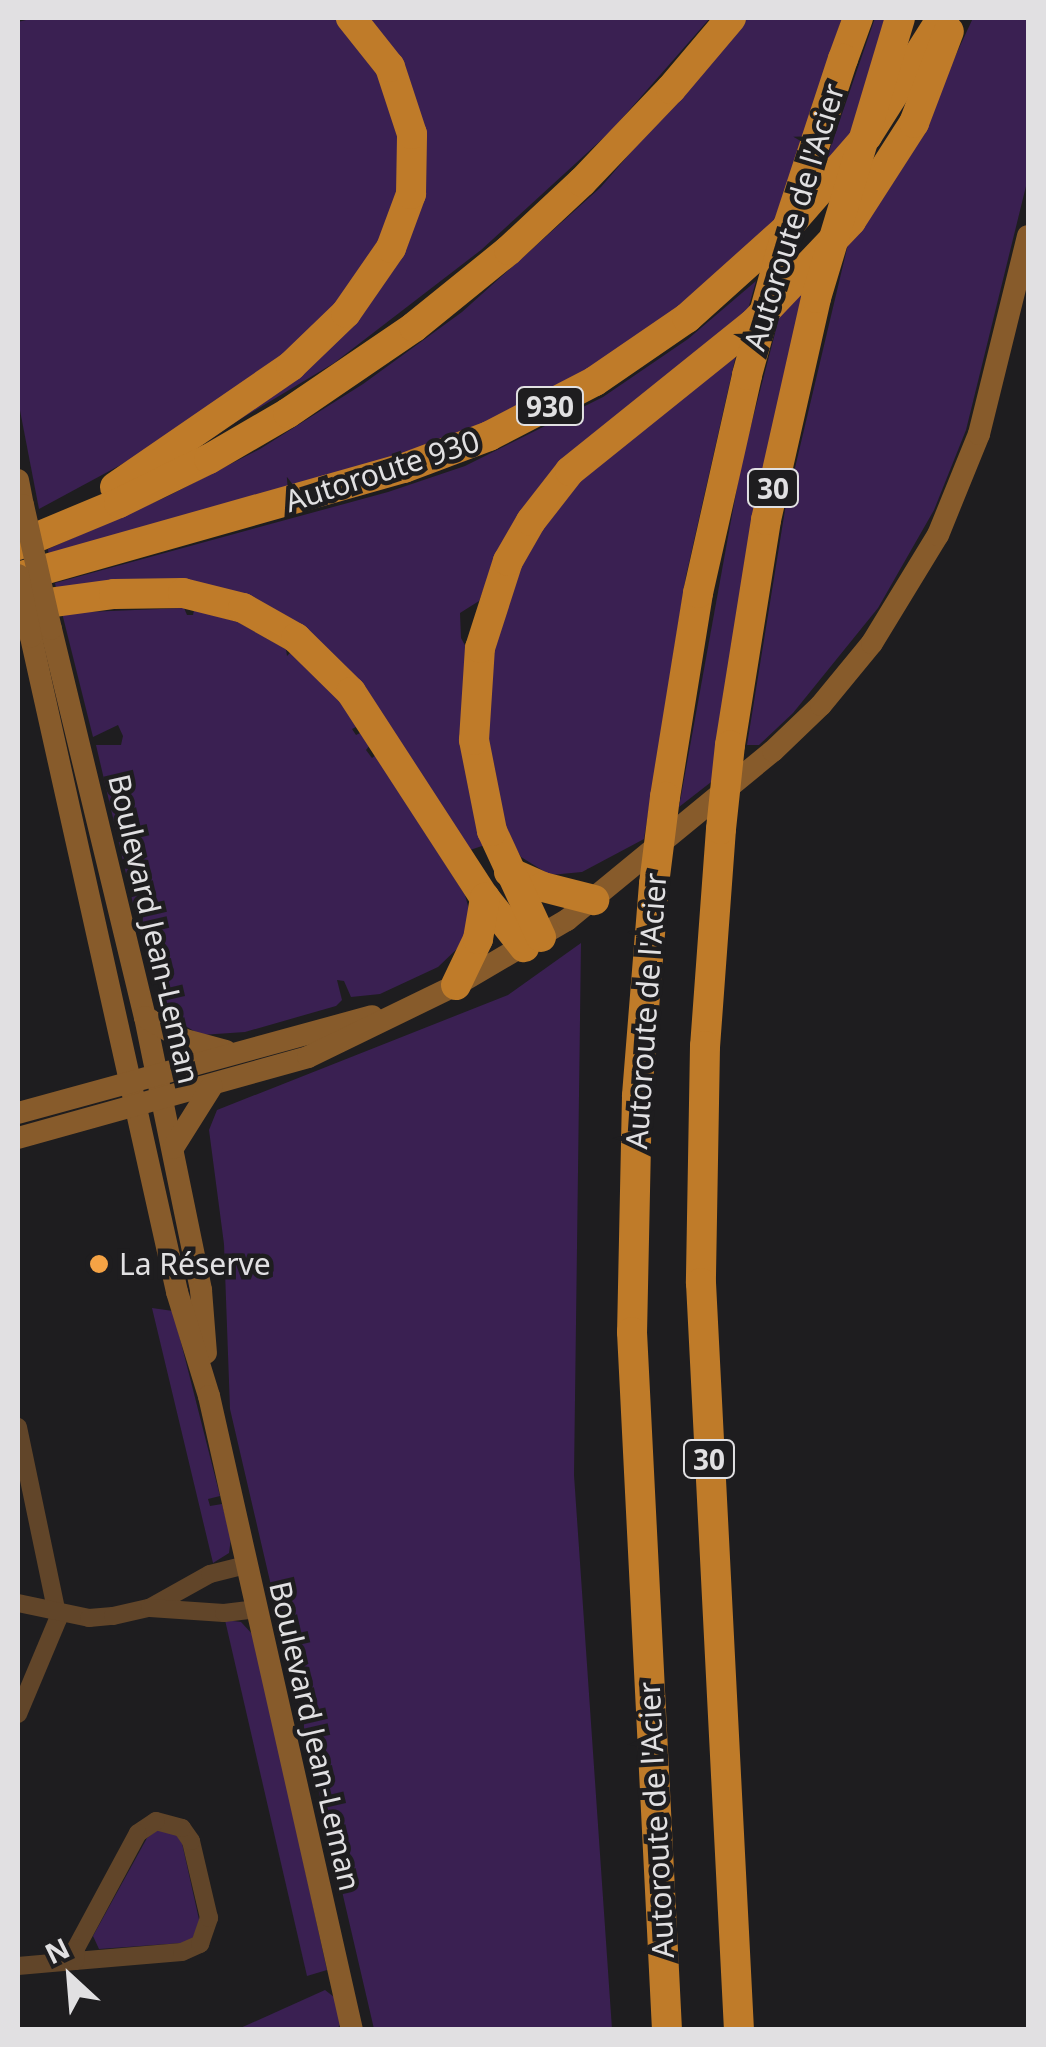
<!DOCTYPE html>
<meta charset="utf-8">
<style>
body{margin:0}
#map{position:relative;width:1046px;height:2047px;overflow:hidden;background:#1e1d1f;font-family:"Noto Sans",sans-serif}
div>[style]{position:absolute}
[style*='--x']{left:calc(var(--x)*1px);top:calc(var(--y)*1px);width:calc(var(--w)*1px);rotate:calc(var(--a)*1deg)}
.green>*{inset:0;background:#3a2052}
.street>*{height:18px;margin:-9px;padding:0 9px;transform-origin:9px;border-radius:9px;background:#614529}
.secondary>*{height:22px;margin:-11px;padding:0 11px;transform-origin:11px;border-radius:11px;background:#875b2b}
.highway>*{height:30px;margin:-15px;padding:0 15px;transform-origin:15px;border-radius:15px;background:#bf7b29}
.secondary-bridge>*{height:22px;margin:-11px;padding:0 11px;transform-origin:11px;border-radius:11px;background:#875b2b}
.highway-bridge>*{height:30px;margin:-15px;padding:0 15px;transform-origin:15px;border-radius:15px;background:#bf7b29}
.dots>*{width:28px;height:28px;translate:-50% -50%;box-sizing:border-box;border:5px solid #1e1d1f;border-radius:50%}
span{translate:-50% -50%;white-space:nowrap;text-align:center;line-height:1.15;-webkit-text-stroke:9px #1e1d1f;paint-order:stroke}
.shield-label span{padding:2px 8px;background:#1e1d1f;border:2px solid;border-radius:8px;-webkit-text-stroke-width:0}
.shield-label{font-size:28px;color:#e1e0e2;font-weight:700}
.street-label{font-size:30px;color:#e1e0e2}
.poi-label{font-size:30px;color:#e1e0e2}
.left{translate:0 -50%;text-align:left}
.frame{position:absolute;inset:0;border:20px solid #e1e0e2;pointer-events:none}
.north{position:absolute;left:20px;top:1927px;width:100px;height:100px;-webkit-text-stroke:8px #1e1d1f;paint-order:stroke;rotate:334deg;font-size:28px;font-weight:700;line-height:40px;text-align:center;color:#e1e0e2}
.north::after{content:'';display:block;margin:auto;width:35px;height:45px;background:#e1e0e2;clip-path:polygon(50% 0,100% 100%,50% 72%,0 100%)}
</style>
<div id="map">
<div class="green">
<i style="clip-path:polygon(34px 18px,336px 18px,373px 56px,402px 128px,397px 212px,327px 319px,189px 428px,39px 509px,18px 400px,18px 22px)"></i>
<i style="clip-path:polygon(366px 18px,710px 18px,611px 131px,481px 250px,334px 363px,224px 429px,417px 212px)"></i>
<i style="clip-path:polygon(746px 18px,842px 18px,773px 225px,670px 316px,594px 367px,475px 427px,389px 459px,49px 557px,48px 549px,166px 497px,260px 449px,363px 384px,462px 312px,601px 187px)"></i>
<i style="clip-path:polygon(875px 18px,888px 18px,848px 141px,823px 169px)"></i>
<i style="clip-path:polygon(973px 18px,1028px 18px,1028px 178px,966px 430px,934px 510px,878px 608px,793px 713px,759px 745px,747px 745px,785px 510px,849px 240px,906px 162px)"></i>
<i style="clip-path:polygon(756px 281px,745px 320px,492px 568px,479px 601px,460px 613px,461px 638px,467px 649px,462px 727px,485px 845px,470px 850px,265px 606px,57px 593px,55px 583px,388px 492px,465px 466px,603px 397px,688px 339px)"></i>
<i style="clip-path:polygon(807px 288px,715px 779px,679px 807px,742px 460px,780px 314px)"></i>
<i style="clip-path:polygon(736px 355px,686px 576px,644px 839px,582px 872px,550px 875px,521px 857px,501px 822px,482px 699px,509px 580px,561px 497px)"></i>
<i style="clip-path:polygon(184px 608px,187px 615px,193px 615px,194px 610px,238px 622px,286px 649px,287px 656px,291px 652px,334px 692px,358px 726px,352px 729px,356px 735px,362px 732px,370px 745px,366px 750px,372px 758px,376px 755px,465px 895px,471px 917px,461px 945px,438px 967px,380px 994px,351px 997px,344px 981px,337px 980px,342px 1000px,336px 1006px,245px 1032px,201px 1035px,171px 1018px,138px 925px,96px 745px,121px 745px,123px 736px,118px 725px,93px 737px,62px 613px)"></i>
<i style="clip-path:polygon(581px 943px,574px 1475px,612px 2029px,374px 2029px,230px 1409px,224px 1244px,209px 1130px,217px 1110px,508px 995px)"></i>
<i style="clip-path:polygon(152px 1308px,173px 1311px,220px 1496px,208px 1499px,210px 1506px,222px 1504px,231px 1538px,229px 1553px,213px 1563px)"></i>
<i style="clip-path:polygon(225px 1620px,241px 1622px,254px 1636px,327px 1970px,307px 1976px)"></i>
<i style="clip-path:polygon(157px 1830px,175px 1833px,182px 1843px,200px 1924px,192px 1939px,182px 1943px,99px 1949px,93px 1936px,147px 1838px)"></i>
<i style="clip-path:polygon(325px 1990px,334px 1997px,341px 2023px,337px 2029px,236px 2030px)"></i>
</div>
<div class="street">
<i style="--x:18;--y:1427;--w:196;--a:78.2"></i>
<i style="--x:58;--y:1619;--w:103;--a:112.8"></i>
<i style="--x:18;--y:1603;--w:73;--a:11.9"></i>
<i style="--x:89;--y:1618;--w:24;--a:-5"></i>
<i style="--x:113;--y:1616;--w:37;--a:-13"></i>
<i style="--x:149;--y:1608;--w:70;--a:-29.1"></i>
<i style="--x:210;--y:1574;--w:36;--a:-14"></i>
<i style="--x:150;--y:1608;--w:74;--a:3.9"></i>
<i style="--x:224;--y:1613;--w:31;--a:-7"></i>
<i style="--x:18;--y:1966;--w:57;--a:-5"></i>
<i style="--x:75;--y:1961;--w:107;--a:-4.8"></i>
<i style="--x:182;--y:1952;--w:20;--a:-24"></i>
<i style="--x:200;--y:1944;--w:28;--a:-71"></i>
<i style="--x:209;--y:1918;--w:79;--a:-103.2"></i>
<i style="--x:191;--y:1841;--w:16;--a:-125"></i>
<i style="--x:182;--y:1828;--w:27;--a:-165"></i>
<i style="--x:156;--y:1821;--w:22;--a:146"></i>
<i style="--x:138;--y:1833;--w:131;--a:118.3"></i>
<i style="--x:76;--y:1948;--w:13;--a:94"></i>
</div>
<div class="secondary">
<i style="--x:18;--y:480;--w:25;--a:79"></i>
<i style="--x:51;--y:629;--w:399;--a:76.4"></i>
<i style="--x:145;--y:1017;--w:279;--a:78.4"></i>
<i style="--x:201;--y:1290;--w:63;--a:85.5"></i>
<i style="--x:31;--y:637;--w:671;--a:77.43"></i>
<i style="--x:177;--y:1292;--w:109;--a:72.9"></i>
<i style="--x:209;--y:1396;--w:650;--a:77.29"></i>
<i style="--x:145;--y:1017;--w:46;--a:29.9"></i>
<i style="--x:185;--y:1040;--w:42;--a:15"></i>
<i style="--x:18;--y:1113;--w:367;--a:-15.3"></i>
<i style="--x:18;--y:1138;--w:301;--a:-15.6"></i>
<i style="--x:308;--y:1057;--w:165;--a:-25.9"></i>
<i style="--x:456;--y:985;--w:129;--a:-30.4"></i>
<i style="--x:567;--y:920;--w:266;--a:-39.4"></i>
<i style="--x:773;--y:751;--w:66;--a:-43.8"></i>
<i style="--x:821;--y:705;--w:80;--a:-50.6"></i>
<i style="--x:872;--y:643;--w:127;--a:-58.6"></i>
<i style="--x:938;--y:535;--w:109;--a:-67.9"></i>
<i style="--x:979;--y:434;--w:204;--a:-76.1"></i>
<i style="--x:173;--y:1148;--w:73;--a:-57.8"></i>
</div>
<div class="highway">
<i style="--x:843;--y:59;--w:44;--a:-69.9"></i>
<i style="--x:115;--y:487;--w:214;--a:-34.5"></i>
<i style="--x:291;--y:366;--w:76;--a:-43.9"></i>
<i style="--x:346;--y:313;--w:79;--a:-55.3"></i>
<i style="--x:391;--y:248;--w:58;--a:-69.7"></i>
<i style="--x:411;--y:194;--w:60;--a:-89"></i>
<i style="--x:412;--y:134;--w:71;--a:-108.2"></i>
<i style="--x:390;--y:67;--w:63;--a:-128.5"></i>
<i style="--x:18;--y:545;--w:109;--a:-22.6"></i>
<i style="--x:119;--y:503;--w:100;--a:-26.1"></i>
<i style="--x:209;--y:459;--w:91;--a:-30.2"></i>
<i style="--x:288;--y:413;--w:153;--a:-34.3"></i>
<i style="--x:414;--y:327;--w:122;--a:-39"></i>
<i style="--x:509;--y:250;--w:100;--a:-43"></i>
<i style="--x:582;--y:182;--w:129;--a:-46.3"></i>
<i style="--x:671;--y:89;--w:93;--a:-49.8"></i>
<i style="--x:18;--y:577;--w:401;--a:-15.8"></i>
<i style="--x:404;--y:468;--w:91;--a:-20.6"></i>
<i style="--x:489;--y:436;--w:119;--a:-27.4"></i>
<i style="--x:595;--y:381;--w:112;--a:-34.4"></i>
<i style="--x:687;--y:318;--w:132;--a:-41.9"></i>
<i style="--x:785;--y:230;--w:125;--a:-48.9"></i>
<i style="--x:867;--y:136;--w:140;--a:-57.6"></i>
<i style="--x:18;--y:607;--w:97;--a:-7.7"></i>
<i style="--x:114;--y:594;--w:69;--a:-0.8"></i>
<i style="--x:183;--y:593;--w:62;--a:14"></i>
<i style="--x:243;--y:608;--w:61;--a:29.5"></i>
<i style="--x:296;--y:638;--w:77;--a:44.5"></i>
<i style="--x:351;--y:692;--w:246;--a:57"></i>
<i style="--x:485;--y:898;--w:63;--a:51.5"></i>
<i style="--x:730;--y:745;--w:228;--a:-80.9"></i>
<i style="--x:766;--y:520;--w:228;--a:-77.3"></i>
<i style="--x:665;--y:797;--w:207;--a:-80.8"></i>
<i style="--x:698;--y:593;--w:223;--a:-77.3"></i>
<i style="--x:721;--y:829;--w:218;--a:94.2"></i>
<i style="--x:705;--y:1046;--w:237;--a:91"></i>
<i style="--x:701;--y:1283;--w:748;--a:87.09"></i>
<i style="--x:509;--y:872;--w:37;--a:24"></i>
<i style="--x:543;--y:887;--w:53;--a:14.3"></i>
<i style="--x:654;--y:884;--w:213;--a:94.6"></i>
<i style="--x:637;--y:1096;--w:236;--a:91.2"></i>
<i style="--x:632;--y:1332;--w:699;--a:87.13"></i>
<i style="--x:541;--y:937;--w:117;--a:-114.8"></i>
<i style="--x:492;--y:831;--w:93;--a:-101.2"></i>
<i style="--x:474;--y:740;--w:92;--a:-86.3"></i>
<i style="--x:480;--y:648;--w:91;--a:-72.2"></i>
<i style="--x:508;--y:561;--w:46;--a:-60.1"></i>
<i style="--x:531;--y:521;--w:63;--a:-52"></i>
<i style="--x:570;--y:471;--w:235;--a:-38.8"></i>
<i style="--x:753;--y:324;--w:142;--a:-46.4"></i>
<i style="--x:851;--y:221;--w:117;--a:-57.3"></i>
<i style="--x:914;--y:123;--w:98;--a:-69.2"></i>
<i style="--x:456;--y:985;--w:51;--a:-64.4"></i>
<i style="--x:478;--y:939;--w:42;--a:-80.3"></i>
</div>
<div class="secondary-bridge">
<i style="--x:23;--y:505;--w:127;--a:77.3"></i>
<i style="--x:18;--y:575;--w:63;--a:78.2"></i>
</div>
<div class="highway-bridge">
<i style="--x:816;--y:298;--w:292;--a:-73.3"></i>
<i style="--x:747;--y:375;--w:155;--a:-74.6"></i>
<i style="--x:788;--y:226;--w:176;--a:-71.8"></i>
<i style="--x:721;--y:829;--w:84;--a:-83.9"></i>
<i style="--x:654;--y:884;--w:88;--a:-82.8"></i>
</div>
<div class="dots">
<i style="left:99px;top:1264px;background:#f5a345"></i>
</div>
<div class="shield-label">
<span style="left:550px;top:406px">930</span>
<span style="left:773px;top:488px">30</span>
<span style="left:709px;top:1459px">30</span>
</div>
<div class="street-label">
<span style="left:794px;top:217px;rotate:-73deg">Autoroute de l'Acier</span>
<span style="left:382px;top:471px;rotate:-18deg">Autoroute 930</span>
<span style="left:154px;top:929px;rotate:77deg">Boulevard Jean-Leman</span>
<span style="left:646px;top:1011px;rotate:-86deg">Autoroute de l'Acier</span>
<span style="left:315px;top:1736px;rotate:77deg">Boulevard Jean-Leman</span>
<span style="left:656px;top:1820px;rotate:-93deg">Autoroute de l'Acier</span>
</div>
<div class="poi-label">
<span class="left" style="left:119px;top:1264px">La Réserve</span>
</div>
<div class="frame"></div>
<div class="north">N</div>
</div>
